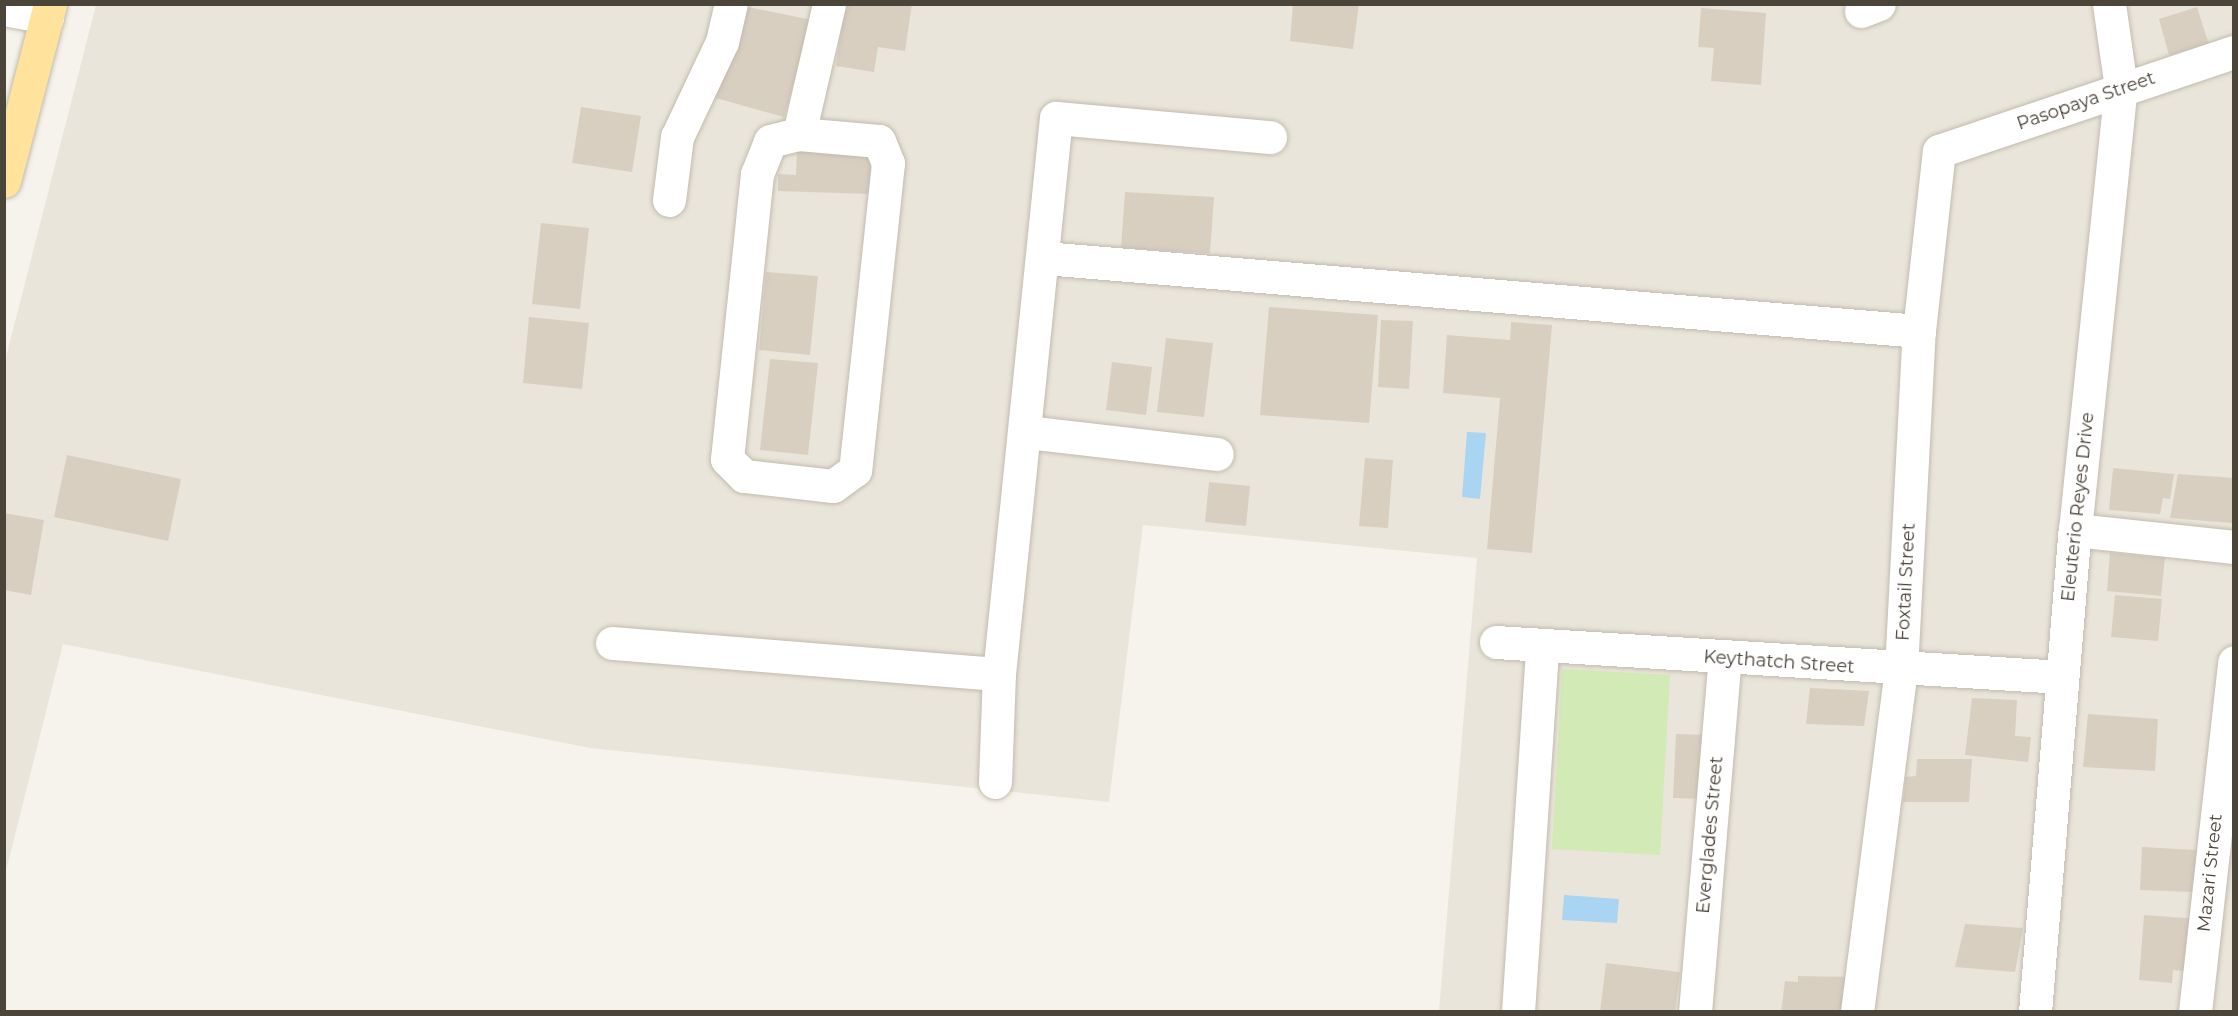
<!DOCTYPE html>
<style>
body{margin:0}
#map{position:relative;width:2238px;height:1016px;overflow:hidden;background:#f6f3ec;font-family:Montserrat,sans-serif}
div>[style]{position:absolute}
[style*='--x']{left:calc(var(--x)*1px);top:calc(var(--y)*1px);width:calc(var(--w)*1px);rotate:calc(var(--a)*1deg)}
.residential>*{inset:0;background:#eae5da}
.green>*{inset:0;background:#d2eab5}
.water>*{inset:0;background:#a9d4f2}
.building>*{inset:0;background:#d8cfc1}
.roads{filter:drop-shadow(0 0 2px #c2bbae) drop-shadow(0 0 2px #c2bbae)}
.minor>*{height:33px;margin:-16.5px;padding:0 16.5px;transform-origin:16.5px;border-radius:16.5px;background:#fff}
.tertiary>*{height:33px;margin:-16.5px;padding:0 16.5px;transform-origin:16.5px;border-radius:16.5px;background:#fff}
.primary>*{height:33px;margin:-16.5px;padding:0 16.5px;transform-origin:16.5px;border-radius:16.5px;background:#ffe39c}
span{translate:-50% -50%;white-space:nowrap;text-align:center;line-height:1.15;-webkit-text-stroke:4.5px #fff;paint-order:stroke}
.street-label{font-size:18px;color:#4b4439}
.frame{position:absolute;inset:0;border:6px solid #4b4439;pointer-events:none}
</style>
<div id="map">
<div class="residential">
<i style="clip-path:polygon(96px 5px,2233px 5px,2233px 1011px,1439px 1011px,1477px 558px,1143px 525px,1109px 802px,590px 748px,63px 644px,5px 875px,5px 361px)"></i>
</div>
<div class="green">
<i style="clip-path:polygon(1562px 669px,1670px 675px,1660px 855px,1552px 849px)"></i>
</div>
<div class="water">
<i style="clip-path:polygon(1467px 432px,1486px 433px,1480px 499px,1462px 497px)"></i>
<i style="clip-path:polygon(1564px 895px,1619px 899px,1617px 923px,1562px 920px)"></i>
</div>
<div class="building">
<i style="clip-path:polygon(845px 4px,912px 4px,905px 51px,878px 47px,874px 72px,836px 66px)"></i>
<i style="clip-path:polygon(1293px 4px,1359px 4px,1353px 49px,1290px 41px)"></i>
<i style="clip-path:polygon(738px 5px,812px 20px,784px 117px,712px 97px)"></i>
<i style="clip-path:polygon(2197px 7px,2209px 45px,2169px 55px,2159px 19px)"></i>
<i style="clip-path:polygon(1701px 8px,1766px 13px,1761px 85px,1711px 81px,1714px 48px,1698px 47px)"></i>
<i style="clip-path:polygon(581px 107px,641px 116px,632px 172px,572px 163px)"></i>
<i style="clip-path:polygon(797px 150px,872px 153px,870px 194px,778px 191px,778px 174px,796px 175px)"></i>
<i style="clip-path:polygon(1125px 192px,1214px 197px,1210px 253px,1121px 248px)"></i>
<i style="clip-path:polygon(541px 223px,589px 228px,580px 309px,532px 304px)"></i>
<i style="clip-path:polygon(766px 272px,818px 276px,810px 355px,759px 350px)"></i>
<i style="clip-path:polygon(1269px 307px,1378px 315px,1369px 423px,1260px 415px)"></i>
<i style="clip-path:polygon(529px 317px,589px 323px,582px 389px,523px 383px)"></i>
<i style="clip-path:polygon(1381px 320px,1413px 321px,1409px 389px,1378px 387px)"></i>
<i style="clip-path:polygon(1511px 322px,1552px 325px,1532px 553px,1487px 549px,1500px 398px,1443px 393px,1447px 335px,1510px 340px)"></i>
<i style="clip-path:polygon(1166px 338px,1213px 343px,1204px 417px,1157px 412px)"></i>
<i style="clip-path:polygon(770px 359px,818px 363px,808px 455px,760px 450px)"></i>
<i style="clip-path:polygon(1112px 362px,1152px 367px,1146px 415px,1106px 410px)"></i>
<i style="clip-path:polygon(67px 455px,181px 479px,168px 541px,54px 517px)"></i>
<i style="clip-path:polygon(1365px 458px,1393px 460px,1388px 528px,1359px 526px)"></i>
<i style="clip-path:polygon(2113px 468px,2174px 474px,2170px 499px,2163px 498px,2160px 514px,2109px 510px)"></i>
<i style="clip-path:polygon(2178px 474px,2234px 478px,2232px 523px,2170px 518px)"></i>
<i style="clip-path:polygon(1209px 482px,1250px 486px,1246px 526px,1205px 522px)"></i>
<i style="clip-path:polygon(4px 513px,44px 520px,31px 595px,4px 590px)"></i>
<i style="clip-path:polygon(2110px 553px,2165px 558px,2161px 596px,2107px 591px)"></i>
<i style="clip-path:polygon(2115px 595px,2162px 599px,2158px 641px,2111px 637px)"></i>
<i style="clip-path:polygon(1810px 688px,1869px 691px,1864px 726px,1806px 724px)"></i>
<i style="clip-path:polygon(1972px 698px,2017px 700px,2015px 736px,2031px 737px,2028px 762px,1965px 755px)"></i>
<i style="clip-path:polygon(2088px 714px,2158px 719px,2155px 771px,2083px 767px)"></i>
<i style="clip-path:polygon(1676px 734px,1706px 735px,1703px 799px,1673px 798px)"></i>
<i style="clip-path:polygon(1917px 759px,1972px 759px,1969px 802px,1903px 802px,1906px 777px,1916px 776px)"></i>
<i style="clip-path:polygon(2142px 847px,2197px 850px,2195px 892px,2140px 890px)"></i>
<i style="clip-path:polygon(2144px 915px,2199px 919px,2195px 972px,2173px 970px,2172px 983px,2139px 980px)"></i>
<i style="clip-path:polygon(1965px 924px,2023px 928px,2015px 972px,1955px 967px)"></i>
<i style="clip-path:polygon(1606px 963px,1680px 972px,1675px 1012px,1600px 1012px)"></i>
<i style="clip-path:polygon(1798px 976px,1850px 977px,1847px 1012px,1781px 1012px,1785px 981px,1798px 982px)"></i>
</div>
<div class="roads">
<div class="minor">
<i style="--x:1861;--y:11;--w:19;--a:-21"></i>
<i style="--x:799;--y:134;--w:80;--a:5"></i>
<i style="--x:879;--y:141;--w:24;--a:68"></i>
<i style="--x:888;--y:163;--w:309;--a:96.1"></i>
<i style="--x:855;--y:470;--w:27;--a:144"></i>
<i style="--x:833;--y:486;--w:90;--a:-173.6"></i>
<i style="--x:744;--y:476;--w:24;--a:-135"></i>
<i style="--x:727;--y:459;--w:287;--a:-84"></i>
<i style="--x:757;--y:174;--w:35;--a:-68"></i>
<i style="--x:770;--y:141;--w:30;--a:-14"></i>
<i style="--x:799;--y:134;--w:133;--a:-77"></i>
<i style="--x:669;--y:200;--w:64;--a:-82.8"></i>
<i style="--x:677;--y:137;--w:105;--a:-64.7"></i>
<i style="--x:722;--y:42;--w:39;--a:-77"></i>
<i style="--x:1044;--y:258;--w:878;--a:4.77"></i>
<i style="--x:1027;--y:432;--w:191;--a:6.6"></i>
<i style="--x:2075;--y:530;--w:160;--a:6.1"></i>
<i style="--x:1496;--y:642;--w:567;--a:3.54"></i>
<i style="--x:612;--y:643;--w:388;--a:4.6"></i>
<i style="--x:995;--y:782;--w:108;--a:-87.9"></i>
<i style="--x:999;--y:674;--w:559;--a:-84.15"></i>
<i style="--x:1056;--y:118;--w:215;--a:5.1"></i>
<i style="--x:1518;--y:1012;--w:367;--a:-86.2"></i>
<i style="--x:1695;--y:1012;--w:355;--a:-85.2"></i>
<i style="--x:1857;--y:1012;--w:345;--a:-82.7"></i>
<i style="--x:1901;--y:670;--w:339;--a:-87"></i>
<i style="--x:1919;--y:331;--w:181;--a:-83.7"></i>
<i style="--x:1939;--y:151;--w:311;--a:-18.6"></i>
<i style="--x:2035;--y:1012;--w:484;--a:-85.3"></i>
<i style="--x:2075;--y:530;--w:444;--a:-84.1"></i>
<i style="--x:2121;--y:88;--w:85;--a:-98.1"></i>
<i style="--x:2195;--y:1012;--w:352;--a:-83.6"></i>
</div>
<div class="tertiary">
<i style="--x:4;--y:9;--w:44;--a:10.5"></i>
</div>
<div class="primary">
<i style="--x:4;--y:181;--w:183;--a:-75.4"></i>
</div>
</div>
<div class="street-label">
<span style="left:2086px;top:101px;rotate:-19deg">Pasopaya Street</span>
<span style="left:2078px;top:507px;rotate:-84deg">Eleuterio Reyes Drive</span>
<span style="left:1906px;top:582px;rotate:-87deg">Foxtail Street</span>
<span style="left:1779px;top:662px;rotate:4deg">Keythatch Street</span>
<span style="left:1710px;top:835px;rotate:-85deg">Everglades Street</span>
<span style="left:2210px;top:873px;rotate:-84deg">Mazari Street</span>
</div>
<div class="frame"></div>
</div>
